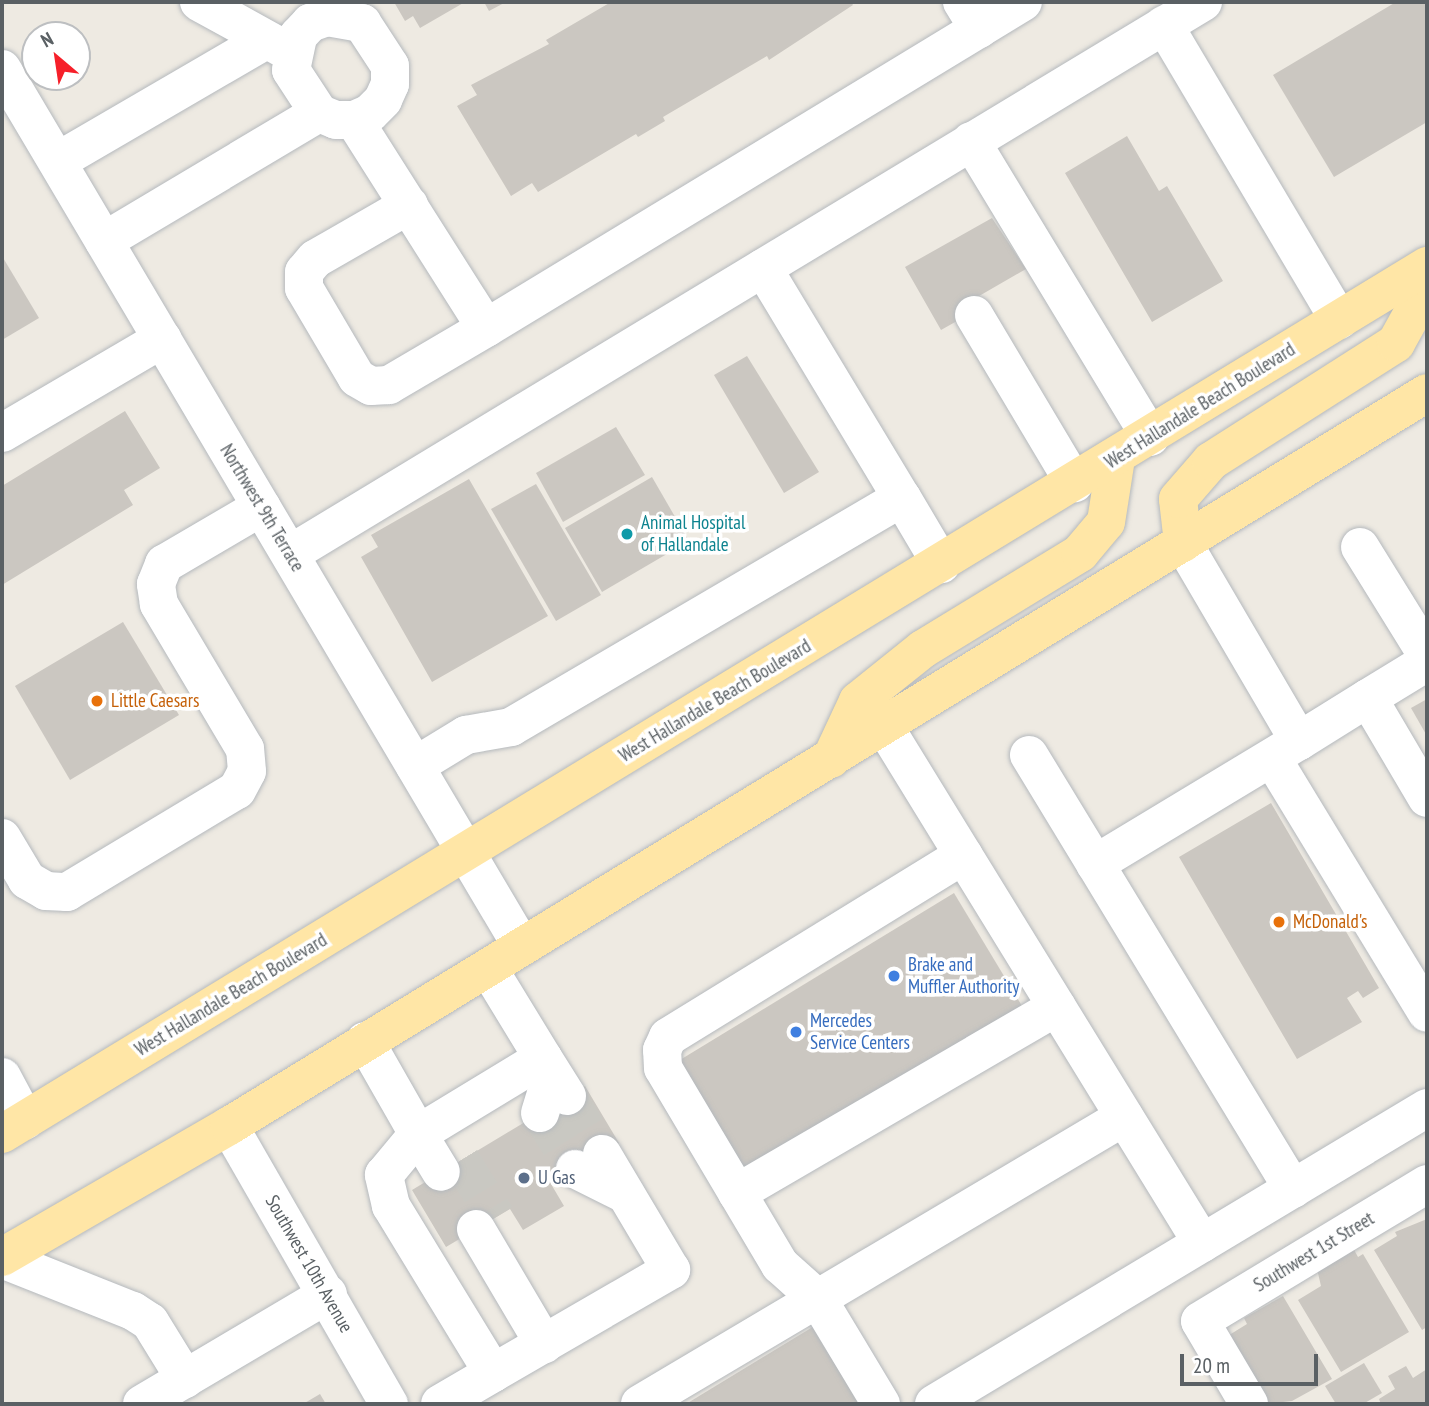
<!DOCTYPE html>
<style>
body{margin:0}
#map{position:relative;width:1429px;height:1406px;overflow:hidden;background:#eeeae2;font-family:"PT Sans Narrow",sans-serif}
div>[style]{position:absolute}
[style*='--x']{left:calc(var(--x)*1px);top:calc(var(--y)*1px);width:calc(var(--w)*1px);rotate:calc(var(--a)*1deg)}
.building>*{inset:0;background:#cbc7c1}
.minor-tunnel>*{height:38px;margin-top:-19px;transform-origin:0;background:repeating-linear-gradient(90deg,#c9c8c2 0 38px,transparent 0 57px)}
.roads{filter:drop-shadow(0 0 2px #b5b9bd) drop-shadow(0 0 2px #b5b9bd)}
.minor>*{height:38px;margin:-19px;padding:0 19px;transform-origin:19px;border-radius:19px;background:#fff}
.major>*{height:38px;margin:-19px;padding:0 19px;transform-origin:19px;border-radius:19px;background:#ffe6a6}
.dots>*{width:19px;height:19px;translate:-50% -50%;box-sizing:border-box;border:4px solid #fff;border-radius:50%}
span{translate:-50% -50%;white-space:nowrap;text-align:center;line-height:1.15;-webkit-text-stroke:7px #fff;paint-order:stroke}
.street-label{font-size:19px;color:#5a6064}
.culture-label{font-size:19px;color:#0d838f}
.left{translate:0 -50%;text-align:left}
.food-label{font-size:19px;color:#c56008}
.shop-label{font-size:19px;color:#366cbe}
.service-label{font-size:19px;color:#4e5e75}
.frame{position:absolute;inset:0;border:4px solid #5a6064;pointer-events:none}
.north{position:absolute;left:21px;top:21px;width:70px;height:70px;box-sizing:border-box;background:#fff;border:2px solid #bdbfc1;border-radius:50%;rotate:331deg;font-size:19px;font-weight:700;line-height:28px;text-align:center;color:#5a6064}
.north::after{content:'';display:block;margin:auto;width:24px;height:32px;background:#f6202a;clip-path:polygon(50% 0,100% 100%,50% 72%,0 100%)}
.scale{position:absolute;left:1180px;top:1354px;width:138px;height:32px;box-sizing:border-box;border:4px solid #5a6064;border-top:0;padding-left:9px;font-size:21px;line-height:24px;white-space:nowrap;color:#5a6064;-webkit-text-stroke:5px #fff;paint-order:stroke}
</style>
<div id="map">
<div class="building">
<i style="clip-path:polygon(394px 2px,465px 2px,420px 28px,413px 16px,405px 21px)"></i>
<i style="clip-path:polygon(484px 2px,506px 2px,489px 11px)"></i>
<i style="clip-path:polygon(611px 2px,851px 2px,853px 5px,769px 60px,767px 56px,663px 117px,665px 121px,638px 137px,636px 134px,538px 192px,532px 183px,511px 196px,457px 106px,477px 95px,471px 85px,549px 44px,546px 40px)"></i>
<i style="clip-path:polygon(1396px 2px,1427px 2px,1427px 122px,1334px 177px,1273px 75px)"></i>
<i style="clip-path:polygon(1127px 136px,1159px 191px,1167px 186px,1223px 281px,1152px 322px,1065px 173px)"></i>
<i style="clip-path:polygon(992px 218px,1026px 269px,967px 303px,973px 312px,941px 330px,905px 267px)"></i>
<i style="clip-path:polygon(2px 256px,39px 318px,2px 340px)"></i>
<i style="clip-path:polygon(747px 356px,819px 472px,784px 493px,714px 375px)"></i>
<i style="clip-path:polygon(125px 411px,160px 468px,124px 490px,133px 505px,2px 585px,2px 486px)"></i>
<i style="clip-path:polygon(616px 427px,645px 475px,563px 522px,536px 473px)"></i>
<i style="clip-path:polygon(652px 477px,689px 541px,602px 592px,565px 528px)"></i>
<i style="clip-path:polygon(469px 479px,548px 616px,432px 682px,361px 557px,378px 547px,371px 535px)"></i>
<i style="clip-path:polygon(536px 484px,601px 595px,556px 621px,491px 509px)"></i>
<i style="clip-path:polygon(123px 622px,179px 715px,70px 780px,15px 686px)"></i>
<i style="clip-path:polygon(1427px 699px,1427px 736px,1411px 708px)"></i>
<i style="clip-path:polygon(1271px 803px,1379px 988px,1363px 998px,1358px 991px,1347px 998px,1362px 1022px,1297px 1059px,1179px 857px)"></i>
<i style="clip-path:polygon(954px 893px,1025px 1011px,748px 1181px,675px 1063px)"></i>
<i style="clip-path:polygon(585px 1086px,619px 1143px,551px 1184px,564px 1206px,523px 1230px,510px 1209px,446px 1247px,412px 1190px)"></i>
<i style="clip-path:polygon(1427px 1219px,1427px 1327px,1422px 1330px,1374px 1250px,1397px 1236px,1395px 1232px)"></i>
<i style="clip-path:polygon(1353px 1248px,1358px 1257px,1363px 1254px,1409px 1332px,1341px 1372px,1298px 1300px,1321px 1286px,1317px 1269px)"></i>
<i style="clip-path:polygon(1283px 1296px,1332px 1379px,1292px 1401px,1265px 1404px,1226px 1337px,1247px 1324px,1244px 1318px)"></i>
<i style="clip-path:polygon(816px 1325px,865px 1404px,686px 1404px)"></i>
<i style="clip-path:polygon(1364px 1363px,1382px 1393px,1363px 1404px,1336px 1404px,1325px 1386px)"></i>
<i style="clip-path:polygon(1406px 1366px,1413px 1378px,1427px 1369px,1427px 1404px,1381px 1404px,1379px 1399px,1395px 1389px,1388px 1376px)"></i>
<i style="clip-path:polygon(320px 1394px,326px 1404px,303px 1404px)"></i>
</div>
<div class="minor-tunnel">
<i style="--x:567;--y:1096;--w:68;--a:58.9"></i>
<i style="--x:540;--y:1113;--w:66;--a:58"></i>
<i style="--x:461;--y:1160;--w:67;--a:58.4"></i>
</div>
<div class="roads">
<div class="minor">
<i style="--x:199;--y:2;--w:99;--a:28.9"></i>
<i style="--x:962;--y:2;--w:32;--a:58"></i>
<i style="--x:327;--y:17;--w:36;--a:10"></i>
<i style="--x:362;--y:23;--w:51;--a:56.9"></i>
<i style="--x:390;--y:66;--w:18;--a:90"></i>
<i style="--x:390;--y:84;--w:17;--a:114"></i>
<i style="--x:383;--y:100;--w:18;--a:135"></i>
<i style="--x:370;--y:113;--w:17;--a:156"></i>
<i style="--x:354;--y:120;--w:18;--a:180"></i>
<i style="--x:336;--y:120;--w:18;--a:-158"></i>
<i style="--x:319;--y:113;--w:51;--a:-123.1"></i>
<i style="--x:291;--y:70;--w:35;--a:-78"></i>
<i style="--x:298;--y:36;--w:18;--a:-47"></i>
<i style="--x:310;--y:23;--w:18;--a:-19"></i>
<i style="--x:1164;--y:25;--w:343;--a:59.3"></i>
<i style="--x:2;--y:69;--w:1020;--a:59.36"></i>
<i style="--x:354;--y:120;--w:246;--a:57.6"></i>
<i style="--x:486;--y:328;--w:628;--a:-31.26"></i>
<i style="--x:971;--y:141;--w:346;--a:58.8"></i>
<i style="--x:58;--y:161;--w:241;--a:-30.2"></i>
<i style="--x:409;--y:205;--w:108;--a:150.1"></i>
<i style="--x:315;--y:259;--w:17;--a:130"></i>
<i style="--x:304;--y:272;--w:16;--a:90"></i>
<i style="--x:304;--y:288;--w:104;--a:59.5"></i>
<i style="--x:357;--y:378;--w:16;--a:30"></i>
<i style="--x:371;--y:386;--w:18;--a:-3"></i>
<i style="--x:389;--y:385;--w:113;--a:-30.4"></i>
<i style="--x:104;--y:241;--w:250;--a:-30.8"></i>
<i style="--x:763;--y:268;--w:269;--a:58.9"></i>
<i style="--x:974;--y:315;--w:196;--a:59.2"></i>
<i style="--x:2;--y:433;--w:186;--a:-30.4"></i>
<i style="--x:1360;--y:547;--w:127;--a:58.2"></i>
<i style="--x:290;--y:554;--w:1067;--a:-31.16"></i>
<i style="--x:1427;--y:662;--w:69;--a:148.6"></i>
<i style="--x:1368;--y:698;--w:116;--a:59.5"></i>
<i style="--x:884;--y:726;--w:607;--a:58.4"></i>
<i style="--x:1299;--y:741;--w:81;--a:-31.9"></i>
<i style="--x:1029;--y:755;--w:508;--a:58.69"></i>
<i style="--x:1272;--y:758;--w:298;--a:58.7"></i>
<i style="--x:415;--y:766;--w:60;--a:-31.3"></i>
<i style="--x:466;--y:735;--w:46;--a:-10.1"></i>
<i style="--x:511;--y:727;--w:453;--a:-30.4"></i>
<i style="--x:902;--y:498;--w:77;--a:59.4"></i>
<i style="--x:2;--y:838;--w:49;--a:59.2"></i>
<i style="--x:27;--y:880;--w:22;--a:30"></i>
<i style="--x:46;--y:891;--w:21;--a:3"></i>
<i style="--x:67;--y:892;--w:198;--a:-31"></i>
<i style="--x:237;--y:790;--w:21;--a:-62"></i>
<i style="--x:247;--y:771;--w:22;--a:-95"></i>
<i style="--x:245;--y:749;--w:169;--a:-120.7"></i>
<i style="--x:159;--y:604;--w:20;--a:-99"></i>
<i style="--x:156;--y:584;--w:22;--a:-68"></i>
<i style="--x:164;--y:564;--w:113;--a:-30.4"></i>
<i style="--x:1095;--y:864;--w:238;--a:-31.1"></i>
<i style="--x:1299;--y:741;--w:229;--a:-120.4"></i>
<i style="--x:365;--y:1041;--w:107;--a:60.3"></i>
<i style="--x:418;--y:1134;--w:146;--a:-31.3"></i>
<i style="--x:543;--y:1058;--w:105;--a:-121.4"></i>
<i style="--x:543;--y:1058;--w:45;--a:57.7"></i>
<i style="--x:2;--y:1077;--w:49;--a:61.9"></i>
<i style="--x:540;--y:1113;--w:41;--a:-72.9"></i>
<i style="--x:229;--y:1126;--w:321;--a:60.1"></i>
<i style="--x:575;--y:1169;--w:56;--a:26.6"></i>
<i style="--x:737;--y:1193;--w:370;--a:-30.2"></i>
<i style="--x:476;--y:1229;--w:134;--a:59.4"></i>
<i style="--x:2;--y:1259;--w:141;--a:21.7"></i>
<i style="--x:133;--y:1311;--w:20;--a:33"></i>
<i style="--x:150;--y:1322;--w:67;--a:58.4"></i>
<i style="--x:493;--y:1373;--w:206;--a:-30.1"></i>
<i style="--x:671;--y:1270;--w:135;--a:-120.7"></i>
<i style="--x:142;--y:1404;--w:216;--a:-30.6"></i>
<i style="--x:440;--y:1404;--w:61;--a:-30.3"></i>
<i style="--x:493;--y:1373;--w:196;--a:-121.4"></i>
<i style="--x:391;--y:1206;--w:32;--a:-103"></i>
<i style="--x:384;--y:1175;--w:53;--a:-50.3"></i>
<i style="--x:418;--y:1134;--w:44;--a:58.8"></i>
<i style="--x:640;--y:1404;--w:563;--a:-30.67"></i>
<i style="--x:881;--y:1404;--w:122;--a:-121"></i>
<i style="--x:818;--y:1299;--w:51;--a:-138.2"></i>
<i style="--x:780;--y:1265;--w:229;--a:-120.7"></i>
<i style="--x:663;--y:1068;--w:18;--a:-93"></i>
<i style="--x:662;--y:1050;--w:14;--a:-65"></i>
<i style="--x:668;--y:1037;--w:347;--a:-31.6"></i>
<i style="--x:934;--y:1404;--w:575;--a:-30.98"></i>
<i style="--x:1249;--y:1404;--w:96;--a:-120.6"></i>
<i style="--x:1200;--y:1321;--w:265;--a:-31.1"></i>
</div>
<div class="major">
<i style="--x:1183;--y:543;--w:44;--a:-96.5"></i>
<i style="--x:1178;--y:499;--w:50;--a:-49"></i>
<i style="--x:1211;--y:461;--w:219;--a:-32.5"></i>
<i style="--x:1396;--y:343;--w:64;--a:-61"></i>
<i style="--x:831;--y:759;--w:64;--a:-65"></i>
<i style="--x:858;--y:701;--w:83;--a:-38.7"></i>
<i style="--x:923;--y:649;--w:184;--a:-31.4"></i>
<i style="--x:1080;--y:553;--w:40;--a:-50"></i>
<i style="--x:1106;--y:522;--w:65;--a:-81.1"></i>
<i style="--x:2;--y:1134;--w:1669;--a:-31.35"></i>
<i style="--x:2;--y:1257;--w:262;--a:-30"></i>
<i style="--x:229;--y:1126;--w:1404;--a:-31.46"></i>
</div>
</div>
<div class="dots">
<i style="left:627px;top:534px;background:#0f9aa8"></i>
<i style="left:97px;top:701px;background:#e8710a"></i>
<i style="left:1279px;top:922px;background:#e8710a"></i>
<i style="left:894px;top:976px;background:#3f7fe0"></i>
<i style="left:796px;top:1032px;background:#3f7fe0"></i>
<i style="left:524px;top:1178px;background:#5c6f8a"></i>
</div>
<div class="street-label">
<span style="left:1200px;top:406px;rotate:-32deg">West Hallandale Beach Boulevard</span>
<span style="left:262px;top:508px;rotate:59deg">Northwest 9th Terrace</span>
<span style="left:715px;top:701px;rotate:-31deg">West Hallandale Beach Boulevard</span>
<span style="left:231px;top:995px;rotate:-31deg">West Hallandale Beach Boulevard</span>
<span style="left:1314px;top:1252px;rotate:-31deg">Southwest 1st Street</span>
<span style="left:309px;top:1264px;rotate:60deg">Southwest 10th Avenue</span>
</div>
<div class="culture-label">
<span class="left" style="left:641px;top:534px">Animal Hospital<br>of Hallandale</span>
</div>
<div class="food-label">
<span class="left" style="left:111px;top:701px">Little Caesars</span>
<span class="left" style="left:1293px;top:922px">McDonald's</span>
</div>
<div class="shop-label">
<span class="left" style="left:908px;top:976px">Brake and<br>Muffler Authority</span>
<span class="left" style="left:810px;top:1032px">Mercedes<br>Service Centers</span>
</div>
<div class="service-label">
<span class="left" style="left:538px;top:1178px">U Gas</span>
</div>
<div class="frame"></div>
<div class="north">N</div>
<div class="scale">20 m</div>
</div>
